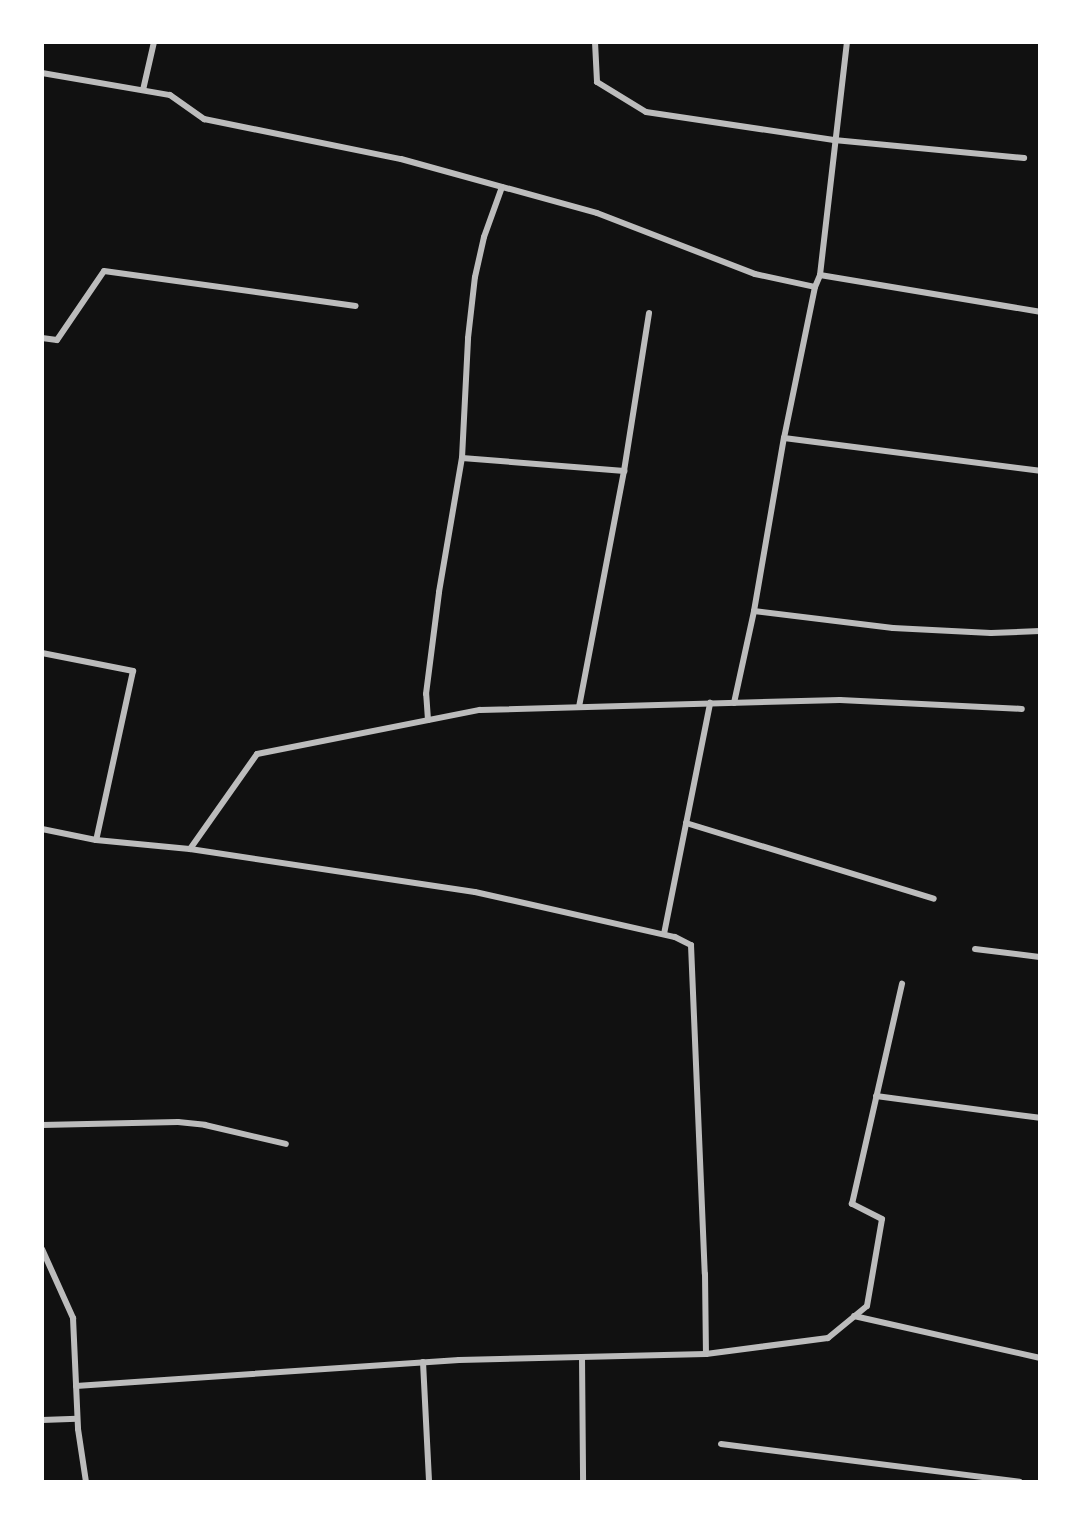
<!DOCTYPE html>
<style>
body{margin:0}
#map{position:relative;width:1082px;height:1524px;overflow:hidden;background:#111;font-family:"Titillium Web",sans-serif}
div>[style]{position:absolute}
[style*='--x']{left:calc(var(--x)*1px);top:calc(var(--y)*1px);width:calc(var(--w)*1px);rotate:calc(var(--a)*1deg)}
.minor>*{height:6px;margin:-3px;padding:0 3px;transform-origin:3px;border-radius:3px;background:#bcbcbc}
span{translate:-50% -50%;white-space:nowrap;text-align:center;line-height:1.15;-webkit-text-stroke:5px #fff;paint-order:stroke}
.frame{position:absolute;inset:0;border:44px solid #fff;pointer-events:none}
</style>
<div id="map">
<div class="minor">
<i style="--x:595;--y:42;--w:40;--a:87.1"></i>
<i style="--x:597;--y:82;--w:57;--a:31.5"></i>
<i style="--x:646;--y:112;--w:190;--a:8.5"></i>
<i style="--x:834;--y:140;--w:191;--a:5.4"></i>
<i style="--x:42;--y:73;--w:130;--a:9.8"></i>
<i style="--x:170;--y:95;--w:42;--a:35.2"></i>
<i style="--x:204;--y:119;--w:201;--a:11.5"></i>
<i style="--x:401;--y:159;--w:203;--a:15.4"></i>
<i style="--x:597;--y:213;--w:169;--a:21.1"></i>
<i style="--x:755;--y:274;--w:61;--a:12.2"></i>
<i style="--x:815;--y:287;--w:13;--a:-67"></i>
<i style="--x:820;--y:275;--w:223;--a:9.5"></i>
<i style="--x:143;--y:90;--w:49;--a:-77.1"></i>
<i style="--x:820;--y:275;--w:235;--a:-83.4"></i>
<i style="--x:42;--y:338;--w:15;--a:8"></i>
<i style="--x:57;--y:340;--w:83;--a:-55.7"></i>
<i style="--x:104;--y:271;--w:254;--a:7.9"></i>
<i style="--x:784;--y:438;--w:258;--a:7.3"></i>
<i style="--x:462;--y:458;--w:163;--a:4.6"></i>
<i style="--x:624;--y:471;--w:240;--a:100.8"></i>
<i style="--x:624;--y:471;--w:160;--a:-81"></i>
<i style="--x:754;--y:611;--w:140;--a:7"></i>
<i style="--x:893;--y:628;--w:98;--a:2.9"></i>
<i style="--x:991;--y:633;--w:49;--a:-2.3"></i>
<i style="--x:42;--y:653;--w:93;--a:11.2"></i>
<i style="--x:133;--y:671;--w:173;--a:102.3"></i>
<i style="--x:734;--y:703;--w:94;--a:-77.7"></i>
<i style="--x:754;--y:611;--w:176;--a:-80.2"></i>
<i style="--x:784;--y:438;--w:154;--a:-78.4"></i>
<i style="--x:428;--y:720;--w:26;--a:-94"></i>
<i style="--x:426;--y:694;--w:103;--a:-82.7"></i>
<i style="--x:439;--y:592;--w:136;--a:-80.3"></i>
<i style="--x:462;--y:458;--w:120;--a:-87.1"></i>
<i style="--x:468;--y:338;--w:61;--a:-83.5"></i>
<i style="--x:475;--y:277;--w:41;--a:-77.3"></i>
<i style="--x:484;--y:237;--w:53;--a:-70.2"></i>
<i style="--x:686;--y:823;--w:259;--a:17"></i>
<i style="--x:42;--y:829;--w:55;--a:11.5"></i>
<i style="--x:96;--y:840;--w:94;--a:5.5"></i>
<i style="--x:190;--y:849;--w:288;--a:8.6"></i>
<i style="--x:475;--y:892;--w:205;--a:12.7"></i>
<i style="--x:675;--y:937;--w:18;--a:27"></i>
<i style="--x:691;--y:945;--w:329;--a:87.6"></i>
<i style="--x:705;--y:1274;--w:80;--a:89.3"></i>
<i style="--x:190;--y:849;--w:116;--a:-54.8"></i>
<i style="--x:257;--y:754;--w:227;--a:-11.2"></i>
<i style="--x:480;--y:710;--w:360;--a:-1.6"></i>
<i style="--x:840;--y:700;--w:182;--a:2.8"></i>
<i style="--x:664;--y:934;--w:236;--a:-78.7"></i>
<i style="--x:975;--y:949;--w:65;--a:7"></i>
<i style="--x:876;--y:1096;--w:165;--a:7.6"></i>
<i style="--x:42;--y:1125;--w:136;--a:-1.3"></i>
<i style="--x:178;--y:1122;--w:27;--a:6"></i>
<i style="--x:205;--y:1125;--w:83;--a:13.2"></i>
<i style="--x:42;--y:1249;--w:76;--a:65.8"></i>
<i style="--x:73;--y:1318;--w:111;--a:87.4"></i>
<i style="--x:78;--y:1429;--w:54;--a:81.4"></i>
<i style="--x:854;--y:1316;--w:191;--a:12.7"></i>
<i style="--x:582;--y:1357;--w:125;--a:89.5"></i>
<i style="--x:423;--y:1362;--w:120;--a:87.1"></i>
<i style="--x:76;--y:1386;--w:384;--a:-3.9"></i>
<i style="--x:459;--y:1360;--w:247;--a:-1.4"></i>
<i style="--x:706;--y:1354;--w:123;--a:-7.5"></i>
<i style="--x:828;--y:1338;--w:50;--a:-39.4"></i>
<i style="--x:867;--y:1306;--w:88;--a:-80.2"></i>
<i style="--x:882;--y:1219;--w:34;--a:-153"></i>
<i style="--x:852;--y:1204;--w:226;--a:-77.2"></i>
<i style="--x:42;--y:1420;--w:35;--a:-2"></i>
<i style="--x:721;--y:1444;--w:301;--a:7.2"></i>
</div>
<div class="frame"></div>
</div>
